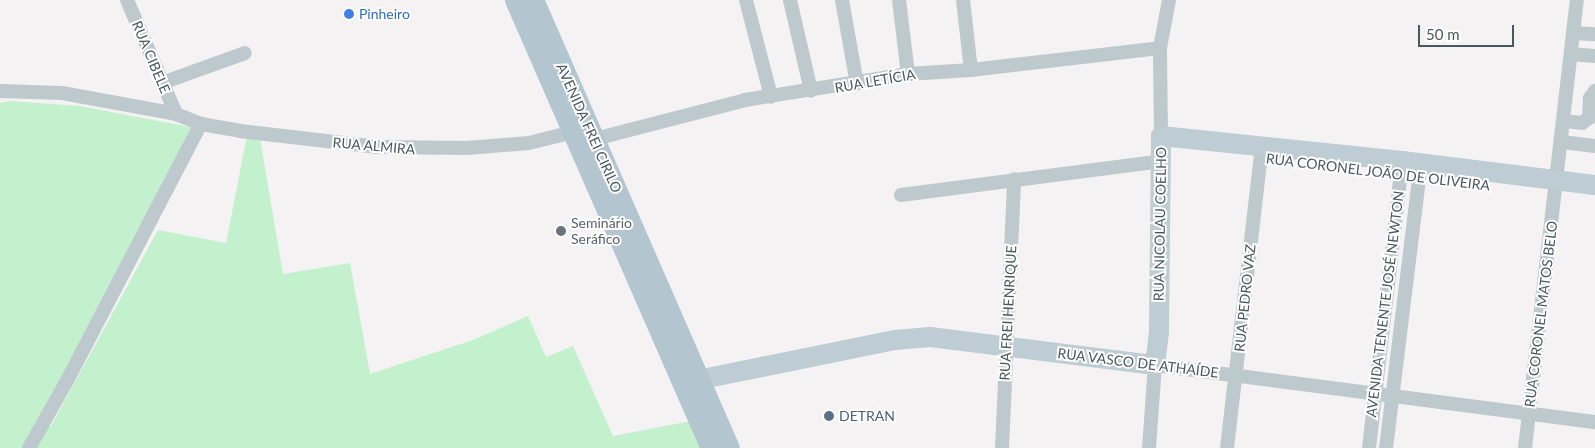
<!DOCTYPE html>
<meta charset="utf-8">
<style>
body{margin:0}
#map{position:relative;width:1595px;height:448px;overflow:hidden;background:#f4f2f3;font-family:Lato,sans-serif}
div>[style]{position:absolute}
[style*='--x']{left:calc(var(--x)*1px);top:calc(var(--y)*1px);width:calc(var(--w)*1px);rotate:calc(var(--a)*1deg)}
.green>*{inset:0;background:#c3f0cd}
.street>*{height:14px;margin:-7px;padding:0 7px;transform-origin:7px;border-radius:7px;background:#bec9ce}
.secondary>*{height:20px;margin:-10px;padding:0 10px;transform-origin:10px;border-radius:10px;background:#beccd3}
.primary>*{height:22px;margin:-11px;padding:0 11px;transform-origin:11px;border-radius:11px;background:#b3c6d0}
.dots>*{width:14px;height:14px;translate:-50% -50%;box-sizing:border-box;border:2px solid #fff;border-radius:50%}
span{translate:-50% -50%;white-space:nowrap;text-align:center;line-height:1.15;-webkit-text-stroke:4px #fff;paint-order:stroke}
.shop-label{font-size:14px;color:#366cbe}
.left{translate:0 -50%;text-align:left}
.street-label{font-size:14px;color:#4a5960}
.worship-label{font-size:14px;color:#5b616d}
.service-label{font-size:14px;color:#4e5e75}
.scale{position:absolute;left:1418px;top:25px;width:96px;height:22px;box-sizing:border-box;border:2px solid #4a5960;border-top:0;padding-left:6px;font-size:15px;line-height:18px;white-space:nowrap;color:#4a5960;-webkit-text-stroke:4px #fff;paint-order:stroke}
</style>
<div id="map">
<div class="green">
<i style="clip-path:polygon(10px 101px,80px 106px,190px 127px,193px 132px,43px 423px,51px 426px,158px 230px,226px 243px,247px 136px,260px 138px,283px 274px,350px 263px,370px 374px,473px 340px,528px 316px,546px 357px,573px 346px,613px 436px,691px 421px,703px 448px,0 448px,0 103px)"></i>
</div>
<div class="street">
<i style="--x:127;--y:0;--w:124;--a:66.7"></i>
<i style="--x:746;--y:0;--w:100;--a:75.5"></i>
<i style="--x:790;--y:0;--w:93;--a:77"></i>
<i style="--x:842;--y:0;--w:85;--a:79.9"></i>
<i style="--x:899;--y:0;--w:75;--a:83.1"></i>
<i style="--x:963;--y:0;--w:70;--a:83.5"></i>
<i style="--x:1573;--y:33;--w:22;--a:3"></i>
<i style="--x:1571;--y:54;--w:24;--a:5"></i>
<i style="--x:162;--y:83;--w:88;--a:-19.9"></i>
<i style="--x:0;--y:91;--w:62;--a:1.8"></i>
<i style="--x:62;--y:93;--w:116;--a:10.4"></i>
<i style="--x:176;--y:114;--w:27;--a:22"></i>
<i style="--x:201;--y:124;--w:40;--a:10"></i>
<i style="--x:240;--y:131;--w:139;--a:6.6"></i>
<i style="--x:378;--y:147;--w:89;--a:0.6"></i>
<i style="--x:467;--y:148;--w:62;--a:-4.6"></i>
<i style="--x:529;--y:143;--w:45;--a:-14"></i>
<i style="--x:573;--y:132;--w:9;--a:21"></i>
<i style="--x:1564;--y:121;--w:18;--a:6"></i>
<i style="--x:1582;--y:123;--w:9;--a:-36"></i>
<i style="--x:1589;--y:118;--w:20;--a:-87"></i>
<i style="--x:1590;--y:98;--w:9;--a:-54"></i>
<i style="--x:1161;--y:136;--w:88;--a:-90.7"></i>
<i style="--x:1160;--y:48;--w:49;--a:-79.4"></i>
<i style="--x:587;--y:141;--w:163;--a:-14.5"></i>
<i style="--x:745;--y:100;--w:165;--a:-9.1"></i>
<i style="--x:908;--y:74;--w:63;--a:-3.6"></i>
<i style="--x:971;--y:70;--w:190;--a:-6.6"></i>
<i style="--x:1562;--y:142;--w:33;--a:7"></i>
<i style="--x:901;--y:195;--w:263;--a:-7.4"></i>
<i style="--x:29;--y:448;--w:79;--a:-60.5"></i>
<i style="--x:68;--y:379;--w:288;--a:-62.5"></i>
<i style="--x:1002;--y:448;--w:269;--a:-87.4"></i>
<i style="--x:1149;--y:448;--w:83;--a:-85.9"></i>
<i style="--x:1155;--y:365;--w:444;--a:7.4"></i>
<i style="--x:1227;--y:448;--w:303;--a:-83.4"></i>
<i style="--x:1369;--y:448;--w:289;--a:-83.4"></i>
<i style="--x:1386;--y:448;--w:287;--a:-83"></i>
<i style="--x:1525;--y:448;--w:451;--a:-83.4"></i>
</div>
<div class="secondary">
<i style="--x:683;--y:383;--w:216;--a:-11.5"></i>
<i style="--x:895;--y:340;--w:35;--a:-5"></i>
<i style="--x:930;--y:337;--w:227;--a:7.1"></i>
<i style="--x:1155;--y:365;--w:35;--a:-83"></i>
<i style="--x:1159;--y:330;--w:194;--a:-89.4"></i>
<i style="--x:1161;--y:136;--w:242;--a:5.9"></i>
<i style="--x:1402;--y:161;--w:194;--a:7.1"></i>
</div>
<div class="primary">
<i style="--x:516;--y:0;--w:489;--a:66.4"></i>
<i style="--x:533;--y:0;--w:489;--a:66.4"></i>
</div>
<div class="dots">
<i style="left:349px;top:14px;background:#3f7fe0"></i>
<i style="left:561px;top:231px;background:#6b7280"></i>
<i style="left:829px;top:416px;background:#5c6f8a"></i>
</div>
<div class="shop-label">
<span class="left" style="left:359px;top:14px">Pinheiro</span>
</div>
<div class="street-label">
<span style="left:151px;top:57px;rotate:67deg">RUA CIBELE</span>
<span style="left:875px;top:81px;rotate:-10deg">RUA LETÍCIA</span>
<span style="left:589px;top:128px;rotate:66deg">AVENIDA FREI CIRILO</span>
<span style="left:374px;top:146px;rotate:5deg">RUA ALMIRA</span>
<span style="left:1378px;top:172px;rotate:7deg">RUA CORONEL JOÃO DE OLIVEIRA</span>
<span style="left:1160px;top:224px;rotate:-89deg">RUA NICOLAU COELHO</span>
<span style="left:1245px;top:298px;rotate:-84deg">RUA PEDRO VAZ</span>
<span style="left:1385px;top:304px;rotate:-83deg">AVENIDA TENENTE JOSÉ NEWTON</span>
<span style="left:1008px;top:313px;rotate:-87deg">RUA FREI HENRIQUE</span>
<span style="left:1541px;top:314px;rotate:-83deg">RUA CORONEL MATOS BELO</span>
<span style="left:1138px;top:363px;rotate:7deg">RUA VASCO DE ATHAÍDE</span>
</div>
<div class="worship-label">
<span class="left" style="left:571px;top:231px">Seminário<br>Seráfico</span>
</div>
<div class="service-label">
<span class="left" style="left:839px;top:416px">DETRAN</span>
</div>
<div class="scale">50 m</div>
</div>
